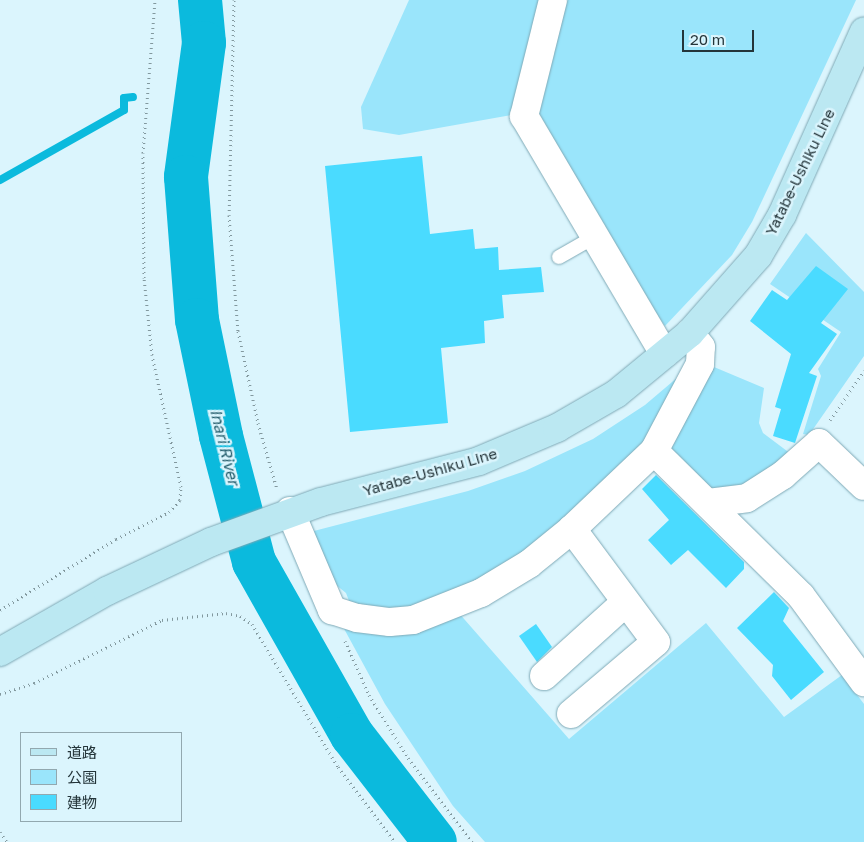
<!DOCTYPE html>
<meta charset="utf-8">
<style>
body{margin:0}
#map{position:relative;width:864px;height:842px;overflow:hidden;background:#dbf5fd;font-family:"Golos Text","Noto Sans JP",sans-serif}
div>[style]{position:absolute}
[style*='--x']{left:calc(var(--x)*1px);top:calc(var(--y)*1px);width:calc(var(--w)*1px);rotate:calc(var(--a)*1deg)}
.green>*{inset:0;background:#9ae5fb}
.stream>*{height:8px;margin:-4px;padding:0 4px;transform-origin:4px;border-radius:4px;background:#0bbadd}
.river>*{height:44px;margin:-22px;padding:0 22px;transform-origin:22px;border-radius:22px;background:#0bbadd}
.building>*{inset:0;background:#4adbff}
.path>*{height:3px;margin-top:-1.5px;transform-origin:0;background:repeating-linear-gradient(90deg,#82989e 0 1px,transparent 0 5px)}
.roads{filter:drop-shadow(0 0 1px #7fa9b6) drop-shadow(0 0 1px #7fa9b6)}
.service>*{height:14px;margin:-7px;padding:0 7px;transform-origin:7px;border-radius:7px;background:#fff}
.minor>*{height:28px;margin:-14px;padding:0 14px;transform-origin:14px;border-radius:14px;background:#fff}
.secondary>*{height:28px;margin:-14px;padding:0 14px;transform-origin:14px;border-radius:14px;background:#bbe8f2}
span{translate:-50% -50%;white-space:nowrap;text-align:center;line-height:1.15;-webkit-text-stroke:5px #dbf5fd;paint-order:stroke}
.street-label{font-size:15px;color:#24353a}
.water-label{font-size:16px;color:#265f6e;font-style:italic}
.legend{position:absolute;left:20px;top:732px;width:162px;height:90px;box-sizing:border-box;background:#dbf5fd;border:1px solid #92a8af;margin:0;padding:6px 9px;list-style:none;font-size:15px;color:#24353a}
.legend li{display:flex;align-items:center;gap:10px;height:25px}
.legend b{width:25px;border:1px solid #92a8af}
.scale{position:absolute;left:682px;top:30px;width:72px;height:22px;box-sizing:border-box;border:2px solid #24353a;border-top:0;padding-left:6px;font-size:15px;line-height:18px;white-space:nowrap;color:#24353a;-webkit-text-stroke:4px #dbf5fd;paint-order:stroke}
</style>
<div id="map">
<div class="green">
<i style="clip-path:polygon(409px 0,540px 0,511px 115px,399px 135px,363px 129px,361px 107px)"></i>
<i style="clip-path:polygon(561px 0,856px 0,752px 222px,732px 255px,665px 326px,625px 269px,535px 106px)"></i>
<i style="clip-path:polygon(806px 233px,864px 292px,864px 356px,809px 435px,803px 434px,821px 376px,818px 369px,841px 332px,770px 284px)"></i>
<i style="clip-path:polygon(714px 367px,764px 388px,759px 423px,763px 433px,791px 454px,741px 493px,711px 492px,665px 450px)"></i>
<i style="clip-path:polygon(685px 371px,674px 398px,620px 479px,518px 558px,426px 607px,388px 614px,351px 606px,346px 593px,330px 580px,310px 532px,468px 491px,525px 471px,593px 439px,645px 405px)"></i>
<i style="clip-path:polygon(458px 612px,569px 739px,706px 623px,784px 717px,842px 675px,864px 704px,864px 842px,485px 842px,453px 806px,385px 704px,342px 625px)"></i>
</div>
<div class="stream">
<i style="--x:0;--y:180;--w:142;--a:-29.4"></i>
<i style="--x:124;--y:110;--w:12;--a:-90"></i>
<i style="--x:124;--y:98;--w:9;--a:-6"></i>
</div>
<div class="river">
<i style="--x:200;--y:0;--w:43;--a:84.7"></i>
<i style="--x:204;--y:43;--w:135;--a:97.7"></i>
<i style="--x:186;--y:177;--w:143;--a:85.6"></i>
<i style="--x:197;--y:320;--w:118;--a:78.3"></i>
<i style="--x:221;--y:436;--w:130;--a:75.3"></i>
<i style="--x:254;--y:562;--w:199;--a:60.5"></i>
<i style="--x:352;--y:735;--w:135;--a:52.2"></i>
</div>
<div class="building">
<i style="clip-path:polygon(422px 156px,430px 234px,473px 229px,475px 249px,498px 247px,499px 270px,541px 267px,544px 292px,502px 295px,504px 318px,484px 321px,485px 343px,441px 348px,448px 423px,350px 432px,325px 166px)"></i>
<i style="clip-path:polygon(816px 266px,848px 289px,821px 323px,837px 334px,809px 373px,817px 376px,795px 443px,773px 436px,781px 409px,775px 407px,791px 354px,750px 321px,772px 290px,787px 300px)"></i>
<i style="clip-path:polygon(656px 475px,744px 562px,744px 569px,726px 588px,688px 550px,671px 565px,648px 540px,669px 520px,642px 489px)"></i>
<i style="clip-path:polygon(774px 592px,789px 608px,783px 621px,824px 672px,791px 700px,772px 676px,773px 665px,737px 628px)"></i>
<i style="clip-path:polygon(536px 624px,552px 647px,537px 662px,519px 636px)"></i>
</div>
<div class="path">
<i style="--x:234;--y:0;--w:215;--a:91.3"></i>
<i style="--x:229;--y:215;--w:116;--a:85.6"></i>
<i style="--x:238;--y:331;--w:94;--a:77.7"></i>
<i style="--x:258;--y:423;--w:69;--a:73.9"></i>
<i style="--x:830;--y:420;--w:60;--a:-55.2"></i>
<i style="--x:0;--y:610;--w:136;--a:-31.5"></i>
<i style="--x:116;--y:539;--w:59;--a:-27"></i>
<i style="--x:169;--y:512;--w:16;--a:-47"></i>
<i style="--x:180;--y:500;--w:13;--a:-86"></i>
<i style="--x:181;--y:487;--w:135;--a:-102.4"></i>
<i style="--x:152;--y:355;--w:77;--a:-95.9"></i>
<i style="--x:144;--y:278;--w:125;--a:-90.5"></i>
<i style="--x:143;--y:153;--w:153;--a:-85.5"></i>
<i style="--x:345;--y:641;--w:59;--a:66"></i>
<i style="--x:369;--y:695;--w:74;--a:58.2"></i>
<i style="--x:408;--y:758;--w:106;--a:52.7"></i>
<i style="--x:0;--y:694;--w:36;--a:-18"></i>
<i style="--x:34;--y:683;--w:143;--a:-26.2"></i>
<i style="--x:162;--y:620;--w:64;--a:-6.2"></i>
<i style="--x:226;--y:613;--w:14;--a:12"></i>
<i style="--x:240;--y:616;--w:14;--a:34"></i>
<i style="--x:252;--y:624;--w:167;--a:59"></i>
<i style="--x:338;--y:767;--w:94;--a:52.8"></i>
<i style="--x:0;--y:832;--w:12;--a:55"></i>
</div>
<div class="roads">
<div class="service">
<i style="--x:559;--y:257;--w:40;--a:-29.7"></i>
</div>
<div class="minor">
<i style="--x:553;--y:0;--w:120;--a:104"></i>
<i style="--x:524;--y:116;--w:276;--a:59.5"></i>
<i style="--x:654;--y:451;--w:206;--a:44.6"></i>
<i style="--x:801;--y:596;--w:107;--a:53.8"></i>
<i style="--x:708;--y:503;--w:39;--a:-7"></i>
<i style="--x:747;--y:498;--w:43;--a:-32.6"></i>
<i style="--x:783;--y:475;--w:48;--a:-41.6"></i>
<i style="--x:819;--y:443;--w:62;--a:43.7"></i>
<i style="--x:290;--y:511;--w:108;--a:67"></i>
<i style="--x:332;--y:610;--w:26;--a:18"></i>
<i style="--x:357;--y:618;--w:33;--a:7"></i>
<i style="--x:390;--y:622;--w:23;--a:-5"></i>
<i style="--x:413;--y:620;--w:73;--a:-21.7"></i>
<i style="--x:481;--y:593;--w:56;--a:-31.1"></i>
<i style="--x:529;--y:564;--w:55;--a:-39.1"></i>
<i style="--x:572;--y:529;--w:113;--a:-43.6"></i>
<i style="--x:654;--y:451;--w:98;--a:-62.1"></i>
<i style="--x:700;--y:364;--w:17;--a:-87"></i>
<i style="--x:701;--y:347;--w:18;--a:-128"></i>
<i style="--x:544;--y:676;--w:110;--a:-42.1"></i>
<i style="--x:571;--y:714;--w:111;--a:-40.3"></i>
<i style="--x:656;--y:642;--w:141;--a:-126.6"></i>
</div>
<div class="secondary">
<i style="--x:0;--y:652;--w:123;--a:-29.7"></i>
<i style="--x:107;--y:591;--w:115;--a:-25.2"></i>
<i style="--x:211;--y:542;--w:117;--a:-20"></i>
<i style="--x:321;--y:502;--w:163;--a:-14.5"></i>
<i style="--x:479;--y:461;--w:85;--a:-22.9"></i>
<i style="--x:557;--y:428;--w:68;--a:-30"></i>
<i style="--x:616;--y:394;--w:96;--a:-39.5"></i>
<i style="--x:690;--y:333;--w:103;--a:-48.6"></i>
<i style="--x:758;--y:256;--w:48;--a:-59.7"></i>
<i style="--x:782;--y:215;--w:201;--a:-65.9"></i>
</div>
</div>
<div class="street-label">
<span style="left:800px;top:172px;rotate:-64deg">Yatabe-Ushiku Line</span>
<span style="left:430px;top:472px;rotate:-16deg">Yatabe-Ushiku Line</span>
</div>
<div class="water-label">
<span style="left:225px;top:447px;rotate:76deg">Inari River</span>
</div>
<ul class="legend">
<li><b style="height:6px;background:#bbe8f2"></b>道路</li>
<li><b style="height:14px;background:#9ae5fb"></b>公園</li>
<li><b style="height:14px;background:#4adbff"></b>建物</li>
</ul>
<div class="scale">20 m</div>
</div>
